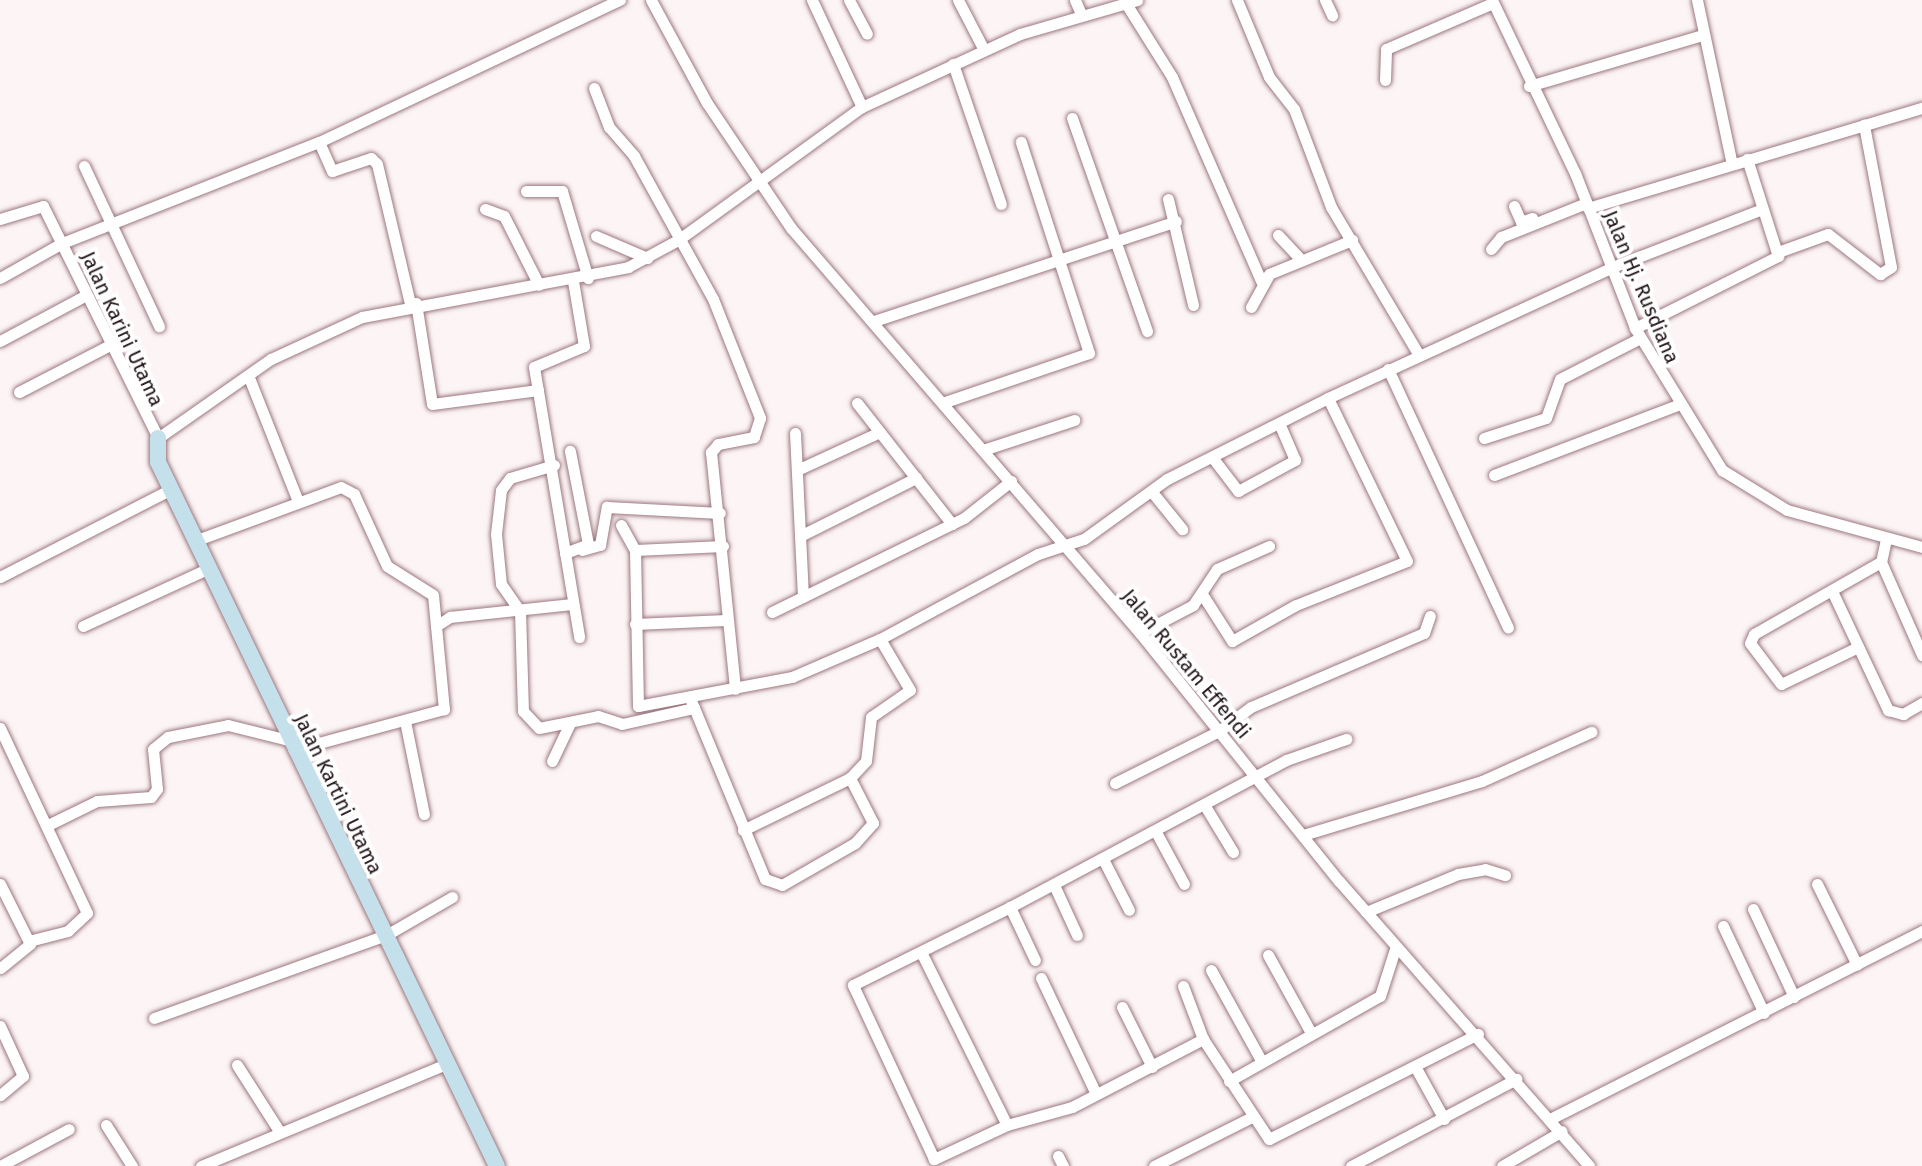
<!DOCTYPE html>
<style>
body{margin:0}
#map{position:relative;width:1922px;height:1166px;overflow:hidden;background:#fcf4f5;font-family:"Fira Sans",sans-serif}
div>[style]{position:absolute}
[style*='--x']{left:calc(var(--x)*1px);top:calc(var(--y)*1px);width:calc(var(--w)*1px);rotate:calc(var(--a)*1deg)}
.roads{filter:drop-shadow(0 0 2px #9b777f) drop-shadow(0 0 2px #9b777f)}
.street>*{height:11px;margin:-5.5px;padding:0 5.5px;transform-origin:5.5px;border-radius:5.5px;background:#fff}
.secondary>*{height:16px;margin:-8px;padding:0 8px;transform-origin:8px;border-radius:8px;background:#c4e1eb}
span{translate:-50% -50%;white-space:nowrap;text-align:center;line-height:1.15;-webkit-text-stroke:8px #fff;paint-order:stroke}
.street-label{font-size:20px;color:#201216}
</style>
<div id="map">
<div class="roads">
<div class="street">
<i style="--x:651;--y:0;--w:117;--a:61.5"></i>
<i style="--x:707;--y:103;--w:151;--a:56.1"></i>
<i style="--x:791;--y:228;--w:535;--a:49.25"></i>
<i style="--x:1140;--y:633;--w:318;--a:51.3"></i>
<i style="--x:1339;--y:881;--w:379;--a:48.7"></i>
<i style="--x:812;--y:0;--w:118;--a:65"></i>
<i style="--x:849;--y:0;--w:38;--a:62"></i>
<i style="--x:958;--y:0;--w:56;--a:62.5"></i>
<i style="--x:1075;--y:0;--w:13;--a:67"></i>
<i style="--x:1237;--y:0;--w:83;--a:67.4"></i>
<i style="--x:1269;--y:77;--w:41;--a:52"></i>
<i style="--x:1294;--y:109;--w:105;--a:69.3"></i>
<i style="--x:1331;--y:207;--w:172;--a:59.3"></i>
<i style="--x:1325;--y:0;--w:17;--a:65"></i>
<i style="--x:1492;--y:0;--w:192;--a:64.4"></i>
<i style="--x:1575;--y:173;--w:166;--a:68.8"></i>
<i style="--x:1635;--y:328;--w:167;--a:58.5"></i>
<i style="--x:1722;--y:470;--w:76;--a:31.6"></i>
<i style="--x:1787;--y:510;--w:140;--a:15.3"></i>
<i style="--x:1697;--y:0;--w:168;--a:78"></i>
<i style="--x:1125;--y:2;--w:89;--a:57.9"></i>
<i style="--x:1172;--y:77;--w:223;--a:66.4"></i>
<i style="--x:953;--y:64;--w:148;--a:71.1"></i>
<i style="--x:1385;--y:80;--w:31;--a:-88"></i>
<i style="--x:1386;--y:49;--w:116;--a:-23.3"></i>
<i style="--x:1529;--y:86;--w:180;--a:-16.4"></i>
<i style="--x:594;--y:88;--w:42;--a:69"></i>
<i style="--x:609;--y:127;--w:38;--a:49"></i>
<i style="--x:634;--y:156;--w:163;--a:61.1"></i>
<i style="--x:713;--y:299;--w:128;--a:68.4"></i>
<i style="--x:760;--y:418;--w:20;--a:108"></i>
<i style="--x:754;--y:437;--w:37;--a:169"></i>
<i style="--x:718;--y:444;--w:11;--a:131"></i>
<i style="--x:711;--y:452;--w:238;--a:84.2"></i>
<i style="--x:1072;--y:118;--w:226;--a:70.6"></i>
<i style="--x:319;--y:142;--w:32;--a:66"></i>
<i style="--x:332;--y:171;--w:41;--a:-18.4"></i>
<i style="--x:371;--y:158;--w:8;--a:45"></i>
<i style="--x:377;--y:164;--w:144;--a:76.7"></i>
<i style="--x:84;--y:166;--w:177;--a:64.9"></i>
<i style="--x:526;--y:191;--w:36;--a:0"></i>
<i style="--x:562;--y:191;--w:91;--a:73.4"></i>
<i style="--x:1168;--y:199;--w:109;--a:76.7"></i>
<i style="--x:1514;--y:206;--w:17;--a:66"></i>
<i style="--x:1521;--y:222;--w:12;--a:-20"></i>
<i style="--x:1588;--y:208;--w:349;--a:-16.7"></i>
<i style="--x:485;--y:209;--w:20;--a:20"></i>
<i style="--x:504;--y:216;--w:77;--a:63.1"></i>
<i style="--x:0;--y:219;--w:45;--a:-16.8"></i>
<i style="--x:43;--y:206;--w:259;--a:63.6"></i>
<i style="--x:158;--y:438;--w:138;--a:-35"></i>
<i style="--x:271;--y:359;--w:100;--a:-24.8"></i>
<i style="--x:362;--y:317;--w:271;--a:-10.6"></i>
<i style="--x:628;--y:267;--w:57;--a:-28.4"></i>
<i style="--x:678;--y:240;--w:227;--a:-35.9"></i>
<i style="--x:862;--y:107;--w:174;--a:-24.8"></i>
<i style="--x:1020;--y:34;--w:122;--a:-16.2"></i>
<i style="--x:1278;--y:235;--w:33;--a:47"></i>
<i style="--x:596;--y:236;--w:56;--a:23.3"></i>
<i style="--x:1491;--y:249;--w:16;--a:-50"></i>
<i style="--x:1501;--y:237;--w:92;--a:-21.8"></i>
<i style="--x:1778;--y:252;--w:53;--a:-19.8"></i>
<i style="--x:1828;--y:234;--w:66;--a:37.6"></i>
<i style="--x:1880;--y:274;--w:13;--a:-32"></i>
<i style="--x:1891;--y:267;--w:145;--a:-100.8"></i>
<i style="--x:0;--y:278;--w:71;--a:-29.4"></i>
<i style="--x:62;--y:243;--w:276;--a:-21.5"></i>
<i style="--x:319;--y:142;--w:333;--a:-25.3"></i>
<i style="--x:573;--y:281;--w:66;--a:80.4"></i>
<i style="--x:584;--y:346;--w:54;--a:157.2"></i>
<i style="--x:534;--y:367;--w:274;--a:80.5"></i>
<i style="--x:416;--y:303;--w:102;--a:81"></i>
<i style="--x:432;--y:404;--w:107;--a:-7.5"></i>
<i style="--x:1251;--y:307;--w:38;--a:-61"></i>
<i style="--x:1269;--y:274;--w:90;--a:-22.3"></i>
<i style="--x:874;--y:321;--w:318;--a:-18.3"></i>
<i style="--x:1635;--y:328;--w:160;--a:-26.7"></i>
<i style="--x:1778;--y:256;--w:102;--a:-107.7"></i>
<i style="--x:0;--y:341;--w:98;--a:-28.1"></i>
<i style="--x:1388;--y:369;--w:285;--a:65.1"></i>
<i style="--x:248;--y:375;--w:136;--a:68.4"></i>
<i style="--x:19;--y:392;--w:102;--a:-27.3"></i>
<i style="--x:945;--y:402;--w:152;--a:-18.8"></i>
<i style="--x:1089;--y:353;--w:222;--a:-107.9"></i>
<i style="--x:857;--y:403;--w:154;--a:51.9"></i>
<i style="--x:795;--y:433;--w:164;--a:87.2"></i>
<i style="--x:1484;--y:438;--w:65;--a:-17.9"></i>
<i style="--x:1546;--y:418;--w:41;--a:-70.3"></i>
<i style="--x:1560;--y:379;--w:90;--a:-27.1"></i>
<i style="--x:986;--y:449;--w:93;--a:-18.2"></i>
<i style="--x:1212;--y:457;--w:43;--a:52.6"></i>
<i style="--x:1238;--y:491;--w:65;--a:-28.5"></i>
<i style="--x:1295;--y:460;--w:40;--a:-113.4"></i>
<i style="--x:554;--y:465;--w:46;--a:163.5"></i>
<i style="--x:510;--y:478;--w:15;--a:127"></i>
<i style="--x:501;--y:490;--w:44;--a:96.5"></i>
<i style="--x:496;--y:534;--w:50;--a:84.3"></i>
<i style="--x:501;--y:584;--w:33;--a:55"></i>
<i style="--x:520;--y:611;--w:100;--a:88.3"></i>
<i style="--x:523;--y:711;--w:23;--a:47"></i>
<i style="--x:539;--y:728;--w:60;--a:-11.5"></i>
<i style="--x:598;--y:716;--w:25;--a:18"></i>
<i style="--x:622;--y:724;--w:74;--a:-12.5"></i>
<i style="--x:797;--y:470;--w:91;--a:-24.6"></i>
<i style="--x:1494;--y:475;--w:196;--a:-20.9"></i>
<i style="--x:1152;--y:492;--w:48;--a:51"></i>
<i style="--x:621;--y:525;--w:29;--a:61"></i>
<i style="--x:800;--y:536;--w:130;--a:-26.6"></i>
<i style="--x:1886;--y:539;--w:24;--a:102"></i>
<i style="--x:1881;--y:562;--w:102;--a:66.2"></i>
<i style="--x:197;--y:540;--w:153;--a:-20.2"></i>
<i style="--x:341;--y:487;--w:15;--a:28"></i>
<i style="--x:354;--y:494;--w:79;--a:65.4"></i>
<i style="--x:387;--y:566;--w:54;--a:32.2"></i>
<i style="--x:433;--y:595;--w:115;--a:84.5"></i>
<i style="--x:444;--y:709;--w:156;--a:164.8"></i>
<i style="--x:723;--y:546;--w:88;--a:177.4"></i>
<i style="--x:635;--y:550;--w:156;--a:88.9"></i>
<i style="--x:638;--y:706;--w:157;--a:-10.7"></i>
<i style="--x:792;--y:677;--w:96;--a:-23.4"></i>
<i style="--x:880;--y:639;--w:179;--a:-28.3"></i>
<i style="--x:1038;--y:554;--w:48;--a:-18.1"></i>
<i style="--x:1084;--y:539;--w:102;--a:-35.9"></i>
<i style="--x:1167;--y:479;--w:180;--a:-26.7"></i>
<i style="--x:1328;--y:398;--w:311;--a:-24.7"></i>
<i style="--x:1610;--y:268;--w:163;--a:-21.2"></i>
<i style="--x:582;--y:550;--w:19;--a:-16"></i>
<i style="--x:600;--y:545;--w:39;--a:-80"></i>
<i style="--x:607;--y:507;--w:113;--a:3"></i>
<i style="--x:565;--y:553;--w:25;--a:-21"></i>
<i style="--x:588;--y:544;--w:95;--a:-101"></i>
<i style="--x:0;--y:577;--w:192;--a:-27.2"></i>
<i style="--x:1832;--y:591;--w:132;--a:64.8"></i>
<i style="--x:1888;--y:710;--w:16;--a:15"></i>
<i style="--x:1903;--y:714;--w:22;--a:-30"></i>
<i style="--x:1202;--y:594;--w:56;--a:57.4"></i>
<i style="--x:1232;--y:641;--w:73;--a:-29.4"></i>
<i style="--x:1296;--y:605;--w:119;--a:-21.6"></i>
<i style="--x:1407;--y:561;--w:181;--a:-115.9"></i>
<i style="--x:772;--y:612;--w:214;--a:-26.1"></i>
<i style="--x:964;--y:518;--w:60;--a:-38.2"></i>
<i style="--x:635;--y:624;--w:91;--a:-2.5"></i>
<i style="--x:83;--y:626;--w:139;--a:-24.7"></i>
<i style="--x:436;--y:626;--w:17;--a:-33"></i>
<i style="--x:450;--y:617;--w:122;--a:-6.1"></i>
<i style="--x:1140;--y:633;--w:60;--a:-27.8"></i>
<i style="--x:1193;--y:605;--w:43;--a:-56.3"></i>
<i style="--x:1217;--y:569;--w:57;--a:-23.9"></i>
<i style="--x:1858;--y:647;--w:85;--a:154.3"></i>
<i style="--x:1781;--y:684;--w:51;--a:-127.1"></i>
<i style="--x:1750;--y:643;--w:10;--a:-66"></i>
<i style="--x:1754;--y:634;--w:146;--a:-29.6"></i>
<i style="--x:690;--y:698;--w:196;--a:67.5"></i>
<i style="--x:765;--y:879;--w:18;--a:19"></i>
<i style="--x:782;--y:885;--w:84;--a:-29.9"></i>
<i style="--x:855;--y:843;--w:27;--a:-48"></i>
<i style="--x:873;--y:823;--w:51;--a:-117.1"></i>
<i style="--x:850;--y:778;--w:23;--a:-47"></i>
<i style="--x:866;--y:761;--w:44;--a:-83.5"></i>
<i style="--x:871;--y:717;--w:47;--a:-34.7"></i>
<i style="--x:910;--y:690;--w:59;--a:-120.5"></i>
<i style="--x:405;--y:721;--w:95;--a:78.5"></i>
<i style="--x:0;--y:728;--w:204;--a:64.8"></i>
<i style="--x:87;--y:913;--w:26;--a:137"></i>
<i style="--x:68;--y:931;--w:40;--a:165.6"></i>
<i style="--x:552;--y:761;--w:42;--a:-64.7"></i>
<i style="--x:1115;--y:783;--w:116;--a:-26.6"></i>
<i style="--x:1219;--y:731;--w:40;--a:-37"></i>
<i style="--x:1251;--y:707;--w:188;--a:-23.2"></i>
<i style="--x:1424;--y:633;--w:18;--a:-71"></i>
<i style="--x:1205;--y:806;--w:54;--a:58.7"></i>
<i style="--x:50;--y:824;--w:52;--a:-26.1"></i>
<i style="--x:97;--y:801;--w:54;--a:-4.2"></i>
<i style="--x:151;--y:797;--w:10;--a:-53"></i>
<i style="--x:157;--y:789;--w:40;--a:-95.7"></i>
<i style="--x:153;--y:749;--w:19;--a:-39"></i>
<i style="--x:168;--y:737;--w:61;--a:-11.3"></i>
<i style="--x:228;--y:725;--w:62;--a:14"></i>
<i style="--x:743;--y:830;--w:119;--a:-25.9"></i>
<i style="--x:1156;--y:832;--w:59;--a:61.7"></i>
<i style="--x:1303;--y:835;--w:187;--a:-16.8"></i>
<i style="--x:1482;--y:781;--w:120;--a:-24.2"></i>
<i style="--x:1103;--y:859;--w:57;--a:63"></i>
<i style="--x:0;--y:884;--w:67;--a:63.4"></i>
<i style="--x:30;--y:944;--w:38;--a:141"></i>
<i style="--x:1817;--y:884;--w:90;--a:63.7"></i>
<i style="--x:1054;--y:885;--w:55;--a:65.3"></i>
<i style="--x:1753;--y:909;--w:97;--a:65"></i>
<i style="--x:1366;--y:912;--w:100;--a:-22.4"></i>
<i style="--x:1458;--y:874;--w:27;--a:-10"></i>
<i style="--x:1485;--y:869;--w:21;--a:17"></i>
<i style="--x:1723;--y:926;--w:96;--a:64.8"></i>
<i style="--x:921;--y:952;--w:193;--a:63.6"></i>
<i style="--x:1007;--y:1125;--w:67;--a:-15.5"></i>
<i style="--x:1072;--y:1107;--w:148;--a:-27.4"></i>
<i style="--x:1203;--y:1039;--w:120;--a:56.6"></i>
<i style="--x:1269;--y:1139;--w:234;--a:-26.7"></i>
<i style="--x:1268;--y:955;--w:89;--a:61.1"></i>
<i style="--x:1035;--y:960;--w:59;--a:-115.3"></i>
<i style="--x:1010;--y:907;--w:313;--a:-28"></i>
<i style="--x:1286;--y:760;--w:64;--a:-19.3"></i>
<i style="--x:1211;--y:970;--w:105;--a:61"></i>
<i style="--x:1041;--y:978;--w:128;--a:64.6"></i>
<i style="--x:1183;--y:986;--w:57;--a:69.3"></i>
<i style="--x:1122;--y:1007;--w:67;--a:63.4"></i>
<i style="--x:154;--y:1018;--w:249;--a:-19.7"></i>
<i style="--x:388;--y:934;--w:74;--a:-30"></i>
<i style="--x:0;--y:1026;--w:55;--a:65.3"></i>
<i style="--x:23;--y:1076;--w:30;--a:140"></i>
<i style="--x:237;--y:1065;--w:78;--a:57.5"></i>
<i style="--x:1417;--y:1070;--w:56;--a:61.1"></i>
<i style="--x:1229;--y:1081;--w:173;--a:-29.4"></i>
<i style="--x:1380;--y:996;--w:52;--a:-72.3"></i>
<i style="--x:1552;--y:1118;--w:415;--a:-26.8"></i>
<i style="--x:106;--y:1125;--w:49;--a:57.6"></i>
<i style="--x:1007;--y:1125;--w:81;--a:155"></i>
<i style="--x:934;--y:1159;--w:192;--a:-115"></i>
<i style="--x:853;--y:985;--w:175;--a:-26.4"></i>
<i style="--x:1058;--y:1156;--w:11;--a:63"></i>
<i style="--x:0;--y:1166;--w:78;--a:-28.2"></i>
<i style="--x:201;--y:1166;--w:268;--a:-22.6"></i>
<i style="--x:1154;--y:1166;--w:107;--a:-26.6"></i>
<i style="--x:1351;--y:1166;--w:187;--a:-27.8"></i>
<i style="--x:1502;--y:1166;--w:69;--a:-30.3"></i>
</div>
<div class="secondary">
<i style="--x:158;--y:438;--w:24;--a:90"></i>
<i style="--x:158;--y:462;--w:781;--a:64.29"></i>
</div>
</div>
<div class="street-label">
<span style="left:1641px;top:287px;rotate:67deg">Jalan Hj. Rusdiana</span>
<span style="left:122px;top:329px;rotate:65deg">Jalan Karini Utama</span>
<span style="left:1186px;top:664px;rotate:50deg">Jalan Rustam Effendi</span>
<span style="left:338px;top:794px;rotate:64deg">Jalan Kartini Utama</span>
</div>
</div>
